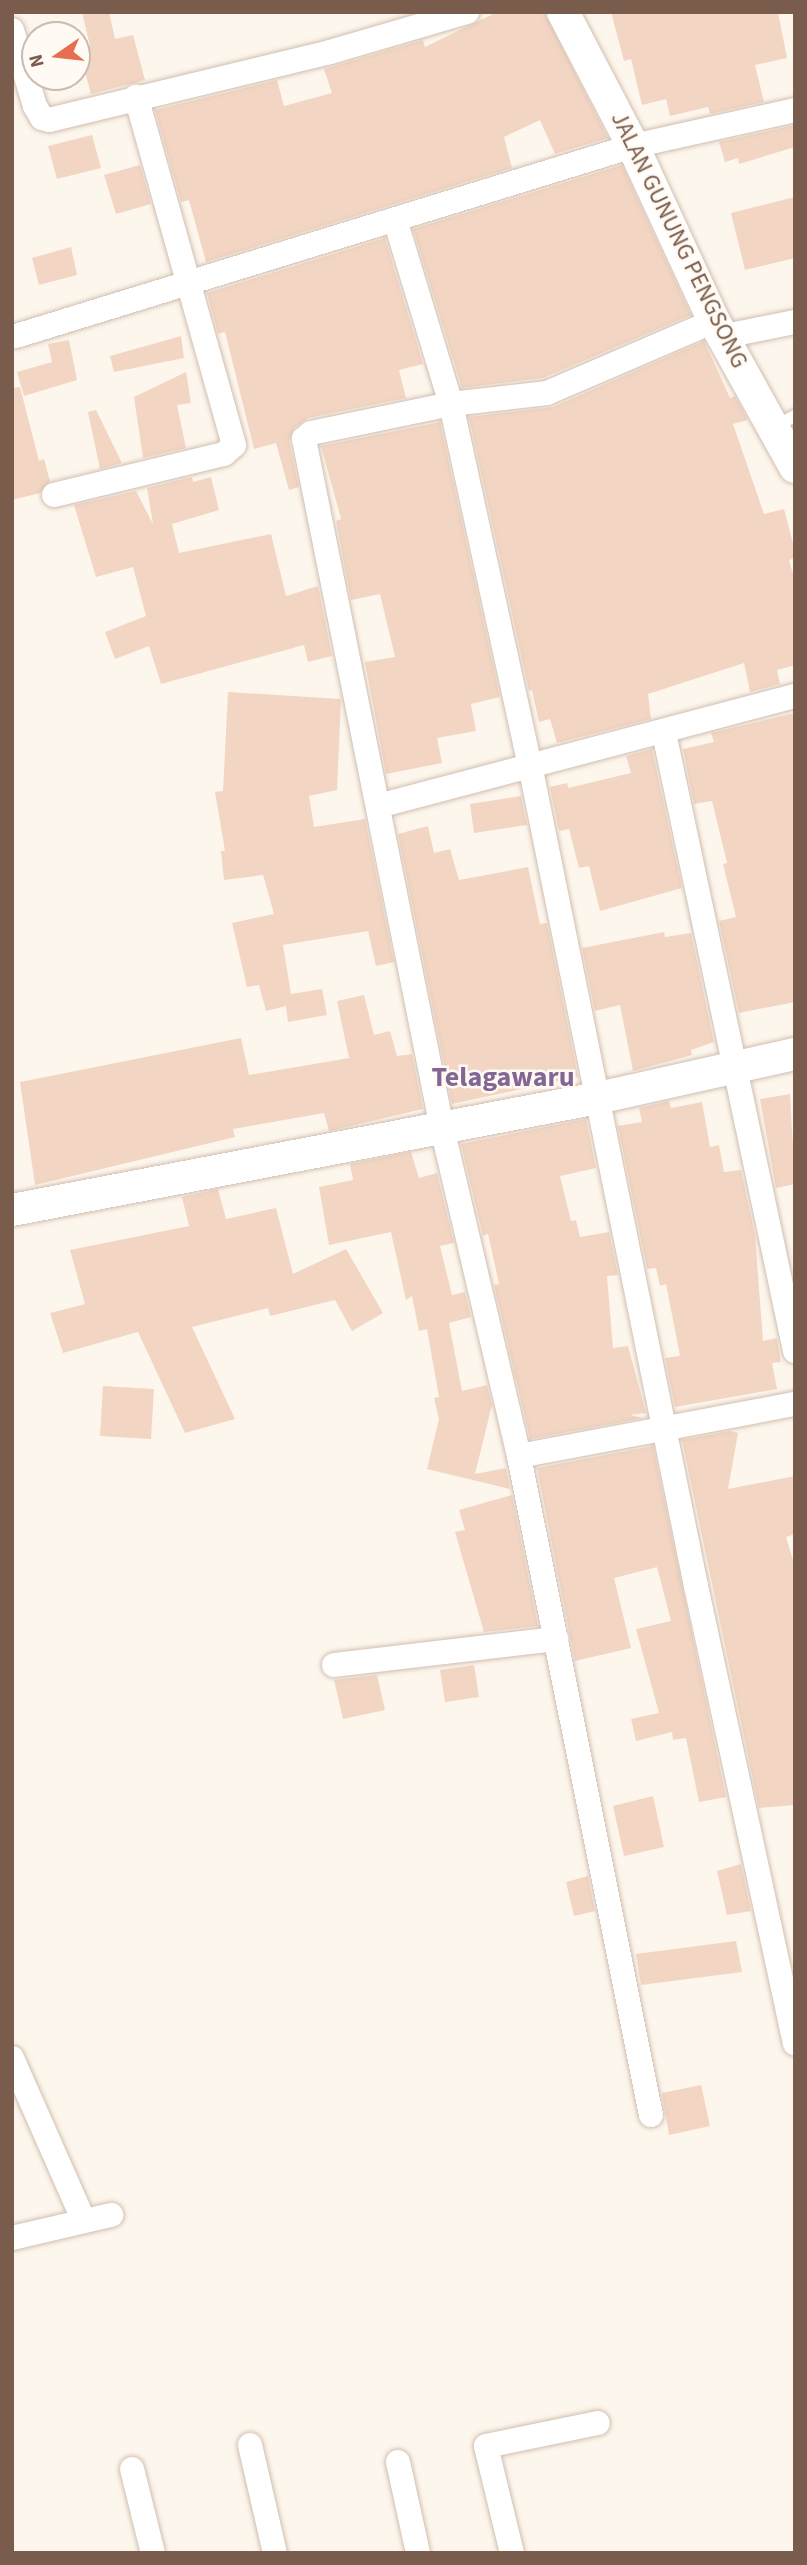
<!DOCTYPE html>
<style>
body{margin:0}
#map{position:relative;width:807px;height:2565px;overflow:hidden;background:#fdf6ec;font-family:"Source Sans 3",sans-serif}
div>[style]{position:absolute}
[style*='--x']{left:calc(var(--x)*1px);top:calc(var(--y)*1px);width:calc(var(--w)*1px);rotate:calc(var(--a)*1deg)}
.building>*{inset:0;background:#f3d5c3}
.roads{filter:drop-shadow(0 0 2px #d1beb0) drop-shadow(0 0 2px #d1beb0)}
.service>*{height:12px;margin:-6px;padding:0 6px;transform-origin:6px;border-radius:6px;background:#fff}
.minor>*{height:24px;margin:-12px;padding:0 12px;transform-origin:12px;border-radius:12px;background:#fff}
.tertiary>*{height:32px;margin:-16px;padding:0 16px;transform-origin:16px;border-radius:16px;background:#fff}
span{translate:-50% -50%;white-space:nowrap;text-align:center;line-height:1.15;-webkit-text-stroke:5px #fffaf3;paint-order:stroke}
.street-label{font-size:24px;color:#7a5c4d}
.quarter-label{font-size:28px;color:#846695;font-weight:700}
.frame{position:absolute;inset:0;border:14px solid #7a5c4d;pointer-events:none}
.north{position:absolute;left:21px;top:21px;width:70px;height:70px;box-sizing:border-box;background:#fffaf3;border:2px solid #cabbb1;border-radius:50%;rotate:256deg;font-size:19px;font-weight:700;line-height:28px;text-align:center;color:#7a5c4d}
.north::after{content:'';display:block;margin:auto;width:24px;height:32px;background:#e76f51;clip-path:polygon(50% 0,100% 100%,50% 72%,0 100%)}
</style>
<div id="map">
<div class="building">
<i style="clip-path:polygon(82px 12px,109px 12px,115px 39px,133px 35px,145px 80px,91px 94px,79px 49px,90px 46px)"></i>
<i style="clip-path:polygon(497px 12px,544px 12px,608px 138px,555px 154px,540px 120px,504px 137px,512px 168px,206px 262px,189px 200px,181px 202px,155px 110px,277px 80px,284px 106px,332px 93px,324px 69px,423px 40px,425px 47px)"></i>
<i style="clip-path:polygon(611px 12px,778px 12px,787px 58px,755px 65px,764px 102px,710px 114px,708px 107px,670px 116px,666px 99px,642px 105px,631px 59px,624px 61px)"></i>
<i style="clip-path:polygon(795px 125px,795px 147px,739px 164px,738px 158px,725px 162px,719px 142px)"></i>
<i style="clip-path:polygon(92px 135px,101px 168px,57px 179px,48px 146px)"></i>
<i style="clip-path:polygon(140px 165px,151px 204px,116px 214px,104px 175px)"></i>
<i style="clip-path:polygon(622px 165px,691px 315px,543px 378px,462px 388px,413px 229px)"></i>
<i style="clip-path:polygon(795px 197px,795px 258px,745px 270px,731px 213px)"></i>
<i style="clip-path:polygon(385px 238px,423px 364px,399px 370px,406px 398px,308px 418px,294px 428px,289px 441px,299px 487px,289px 490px,276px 443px,254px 449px,225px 332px,218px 334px,207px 293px)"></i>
<i style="clip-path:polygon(71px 247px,77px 275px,39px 285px,32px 258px)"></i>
<i style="clip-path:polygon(181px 336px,184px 358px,114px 372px,110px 356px)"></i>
<i style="clip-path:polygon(69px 340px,77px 380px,24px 396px,17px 372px,52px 362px,48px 344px)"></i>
<i style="clip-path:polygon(704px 341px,730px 398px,735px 396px,748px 420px,733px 424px,764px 514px,784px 509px,795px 551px,795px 558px,789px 560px,795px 581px,795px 665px,777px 670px,780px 684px,750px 692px,744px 663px,648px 694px,651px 719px,557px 743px,550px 719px,539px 722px,532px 690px,529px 691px,469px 417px,553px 407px)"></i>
<i style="clip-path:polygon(186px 372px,191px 403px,177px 405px,186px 448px,143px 458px,134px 397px)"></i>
<i style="clip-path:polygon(20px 387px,39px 461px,44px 459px,50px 481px,40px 493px,12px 500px,12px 388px)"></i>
<i style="clip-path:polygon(96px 410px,122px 463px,100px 469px,88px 412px)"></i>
<i style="clip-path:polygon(440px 422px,500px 697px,471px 704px,476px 731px,437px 738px,442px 763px,386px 774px,365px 662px,395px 657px,380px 594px,351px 600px,336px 521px,341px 519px,321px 446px)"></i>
<i style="clip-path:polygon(192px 477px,193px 482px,211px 477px,219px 510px,172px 524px,179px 553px,271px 534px,286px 596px,318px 586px,332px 656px,308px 662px,304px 645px,161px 684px,149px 646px,115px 659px,105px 632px,146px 616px,133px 567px,96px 577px,74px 505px,136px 491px,153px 524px,147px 488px)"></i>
<i style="clip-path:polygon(228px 692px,341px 699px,337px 790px,309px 796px,314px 827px,365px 819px,394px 962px,376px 966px,368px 931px,283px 945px,291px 994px,322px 989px,327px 1015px,288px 1022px,286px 1006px,266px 1011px,259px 985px,247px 987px,232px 923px,274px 914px,263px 875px,224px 880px,221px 851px,225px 851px,215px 792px,223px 791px)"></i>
<i style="clip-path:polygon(795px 713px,795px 1002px,739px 1013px,719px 921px,736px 917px,723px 864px,727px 863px,712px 801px,694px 804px,683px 749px,714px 742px,711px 733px)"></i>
<i style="clip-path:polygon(652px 749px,682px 888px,600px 911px,589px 866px,579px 868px,569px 829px,559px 831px,550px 787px,567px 783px,568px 788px,631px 773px,626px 756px)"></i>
<i style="clip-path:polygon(521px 796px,527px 825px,474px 833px,470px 804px)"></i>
<i style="clip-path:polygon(428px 826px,434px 853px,450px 849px,459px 880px,528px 867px,540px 924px,547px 923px,578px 1077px,452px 1104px,398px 834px)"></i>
<i style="clip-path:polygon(664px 932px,665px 937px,691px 933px,714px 1042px,691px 1050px,692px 1055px,633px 1071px,620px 1005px,595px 1011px,582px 948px)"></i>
<i style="clip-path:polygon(364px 995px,374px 1035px,390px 1031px,397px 1056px,412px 1054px,423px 1109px,329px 1131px,324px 1113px,233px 1129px,235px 1137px,35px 1185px,20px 1082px,241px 1038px,249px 1075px,349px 1058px,337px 1001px)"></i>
<i style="clip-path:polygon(790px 1094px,795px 1184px,776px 1188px,760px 1099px)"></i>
<i style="clip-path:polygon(669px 1101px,671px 1108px,702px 1102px,710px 1147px,719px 1145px,724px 1172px,741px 1170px,755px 1235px,763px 1341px,777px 1338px,781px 1362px,772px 1363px,777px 1389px,675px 1407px,665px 1358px,680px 1356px,666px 1284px,660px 1286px,656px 1268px,647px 1269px,618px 1126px,642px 1122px,639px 1108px)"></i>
<i style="clip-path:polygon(586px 1119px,596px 1168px,560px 1176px,571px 1221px,576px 1220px,580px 1237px,609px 1232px,618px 1275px,607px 1276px,613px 1348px,628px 1346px,646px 1413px,630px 1415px,643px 1418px,530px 1439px,494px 1285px,499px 1284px,488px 1234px,483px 1236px,461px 1144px)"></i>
<i style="clip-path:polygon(411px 1152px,419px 1178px,437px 1173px,454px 1243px,440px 1246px,452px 1295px,465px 1292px,471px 1317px,449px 1323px,462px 1391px,487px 1385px,492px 1405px,475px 1474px,506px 1468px,510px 1489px,427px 1469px,439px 1419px,434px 1398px,439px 1397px,427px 1329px,419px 1331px,412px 1296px,406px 1300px,391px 1232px,329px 1245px,319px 1187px,353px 1180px,350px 1164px)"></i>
<i style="clip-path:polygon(218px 1189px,226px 1219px,276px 1208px,293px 1274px,346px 1249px,383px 1313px,352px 1331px,335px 1300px,270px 1316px,268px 1308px,192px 1327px,235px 1419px,185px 1433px,138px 1332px,63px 1353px,50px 1313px,85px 1304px,70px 1250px,189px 1226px,182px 1197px)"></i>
<i style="clip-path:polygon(103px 1386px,154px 1389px,151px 1439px,100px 1436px)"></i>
<i style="clip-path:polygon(730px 1431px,738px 1433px,728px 1489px,795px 1476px,795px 1534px,786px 1537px,795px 1567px,795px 1805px,759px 1808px,682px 1440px)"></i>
<i style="clip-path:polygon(653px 1446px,726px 1797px,699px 1802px,686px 1738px,673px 1740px,672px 1732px,636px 1741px,631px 1719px,659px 1713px,636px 1629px,671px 1621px,657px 1567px,614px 1578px,631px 1648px,575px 1661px,537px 1468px)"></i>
<i style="clip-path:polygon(512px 1495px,538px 1626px,484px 1632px,455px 1532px,465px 1530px,459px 1510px)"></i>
<i style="clip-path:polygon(474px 1665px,479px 1697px,445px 1702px,440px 1670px)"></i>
<i style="clip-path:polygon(377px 1675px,385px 1710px,343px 1719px,334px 1680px)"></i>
<i style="clip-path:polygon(653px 1796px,664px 1847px,624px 1856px,613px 1806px)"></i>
<i style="clip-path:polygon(741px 1864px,751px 1911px,727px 1915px,717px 1871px)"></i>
<i style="clip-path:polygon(588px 1876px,595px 1911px,574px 1916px,566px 1882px)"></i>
<i style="clip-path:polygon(736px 1941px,742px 1972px,641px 1985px,636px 1954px)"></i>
<i style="clip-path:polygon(701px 2085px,710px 2126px,669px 2135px,662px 2093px)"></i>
</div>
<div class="roads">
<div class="service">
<i style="--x:774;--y:427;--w:24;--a:-28"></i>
</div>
<div class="minor">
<i style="--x:12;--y:30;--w:79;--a:73.2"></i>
<i style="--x:35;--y:106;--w:14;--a:60"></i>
<i style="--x:42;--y:118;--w:7;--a:16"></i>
<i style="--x:49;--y:120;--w:289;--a:-13.6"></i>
<i style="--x:330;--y:52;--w:143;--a:-16.3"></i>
<i style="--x:396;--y:223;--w:189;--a:73.1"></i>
<i style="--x:451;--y:404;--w:370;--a:77.7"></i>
<i style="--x:530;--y:765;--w:838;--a:78.57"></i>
<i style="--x:696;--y:1586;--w:468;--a:77.8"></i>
<i style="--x:16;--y:336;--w:646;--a:-17.12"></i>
<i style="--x:633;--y:146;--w:166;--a:-12.5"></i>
<i style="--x:725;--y:336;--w:71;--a:-11.3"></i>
<i style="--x:54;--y:495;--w:175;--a:-13.6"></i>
<i style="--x:224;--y:454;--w:13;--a:-42"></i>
<i style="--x:234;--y:445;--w:362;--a:-105.7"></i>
<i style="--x:664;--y:733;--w:632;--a:78.03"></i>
<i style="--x:378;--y:806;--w:431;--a:-14.8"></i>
<i style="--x:519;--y:1456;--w:281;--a:-10.7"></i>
<i style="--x:334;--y:1665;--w:224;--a:-6.7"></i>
<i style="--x:12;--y:2058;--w:178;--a:66.2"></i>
<i style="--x:651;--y:2115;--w:672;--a:-101.33"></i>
<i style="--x:519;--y:1456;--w:337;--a:-103.2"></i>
<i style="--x:442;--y:1128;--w:703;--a:-101.33"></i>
<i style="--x:304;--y:439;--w:9;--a:-41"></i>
<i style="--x:311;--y:433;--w:143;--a:-11.7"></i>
<i style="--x:451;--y:404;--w:97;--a:-6.5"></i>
<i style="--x:547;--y:393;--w:182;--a:-23.3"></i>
<i style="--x:12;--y:2238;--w:102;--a:-13.1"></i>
<i style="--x:250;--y:2445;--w:111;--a:77"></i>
<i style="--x:398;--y:2462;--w:93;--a:77.6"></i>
<i style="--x:132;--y:2469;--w:87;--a:76"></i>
<i style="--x:512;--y:2553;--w:110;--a:-103.7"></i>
<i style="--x:486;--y:2446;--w:114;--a:-11.6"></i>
</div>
<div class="tertiary">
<i style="--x:563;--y:12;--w:151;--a:62.4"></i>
<i style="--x:633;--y:146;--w:193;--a:65.2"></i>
<i style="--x:714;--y:321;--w:167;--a:61"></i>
<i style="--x:12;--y:1210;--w:597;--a:-10.82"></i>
<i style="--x:598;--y:1098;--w:202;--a:-12.6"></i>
</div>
</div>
<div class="street-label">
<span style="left:679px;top:240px;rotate:64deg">JALAN GUNUNG PENGSONG</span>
</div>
<div class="quarter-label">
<span style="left:503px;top:1077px">Telagawaru</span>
</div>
<div class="frame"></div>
<div class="north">N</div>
</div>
